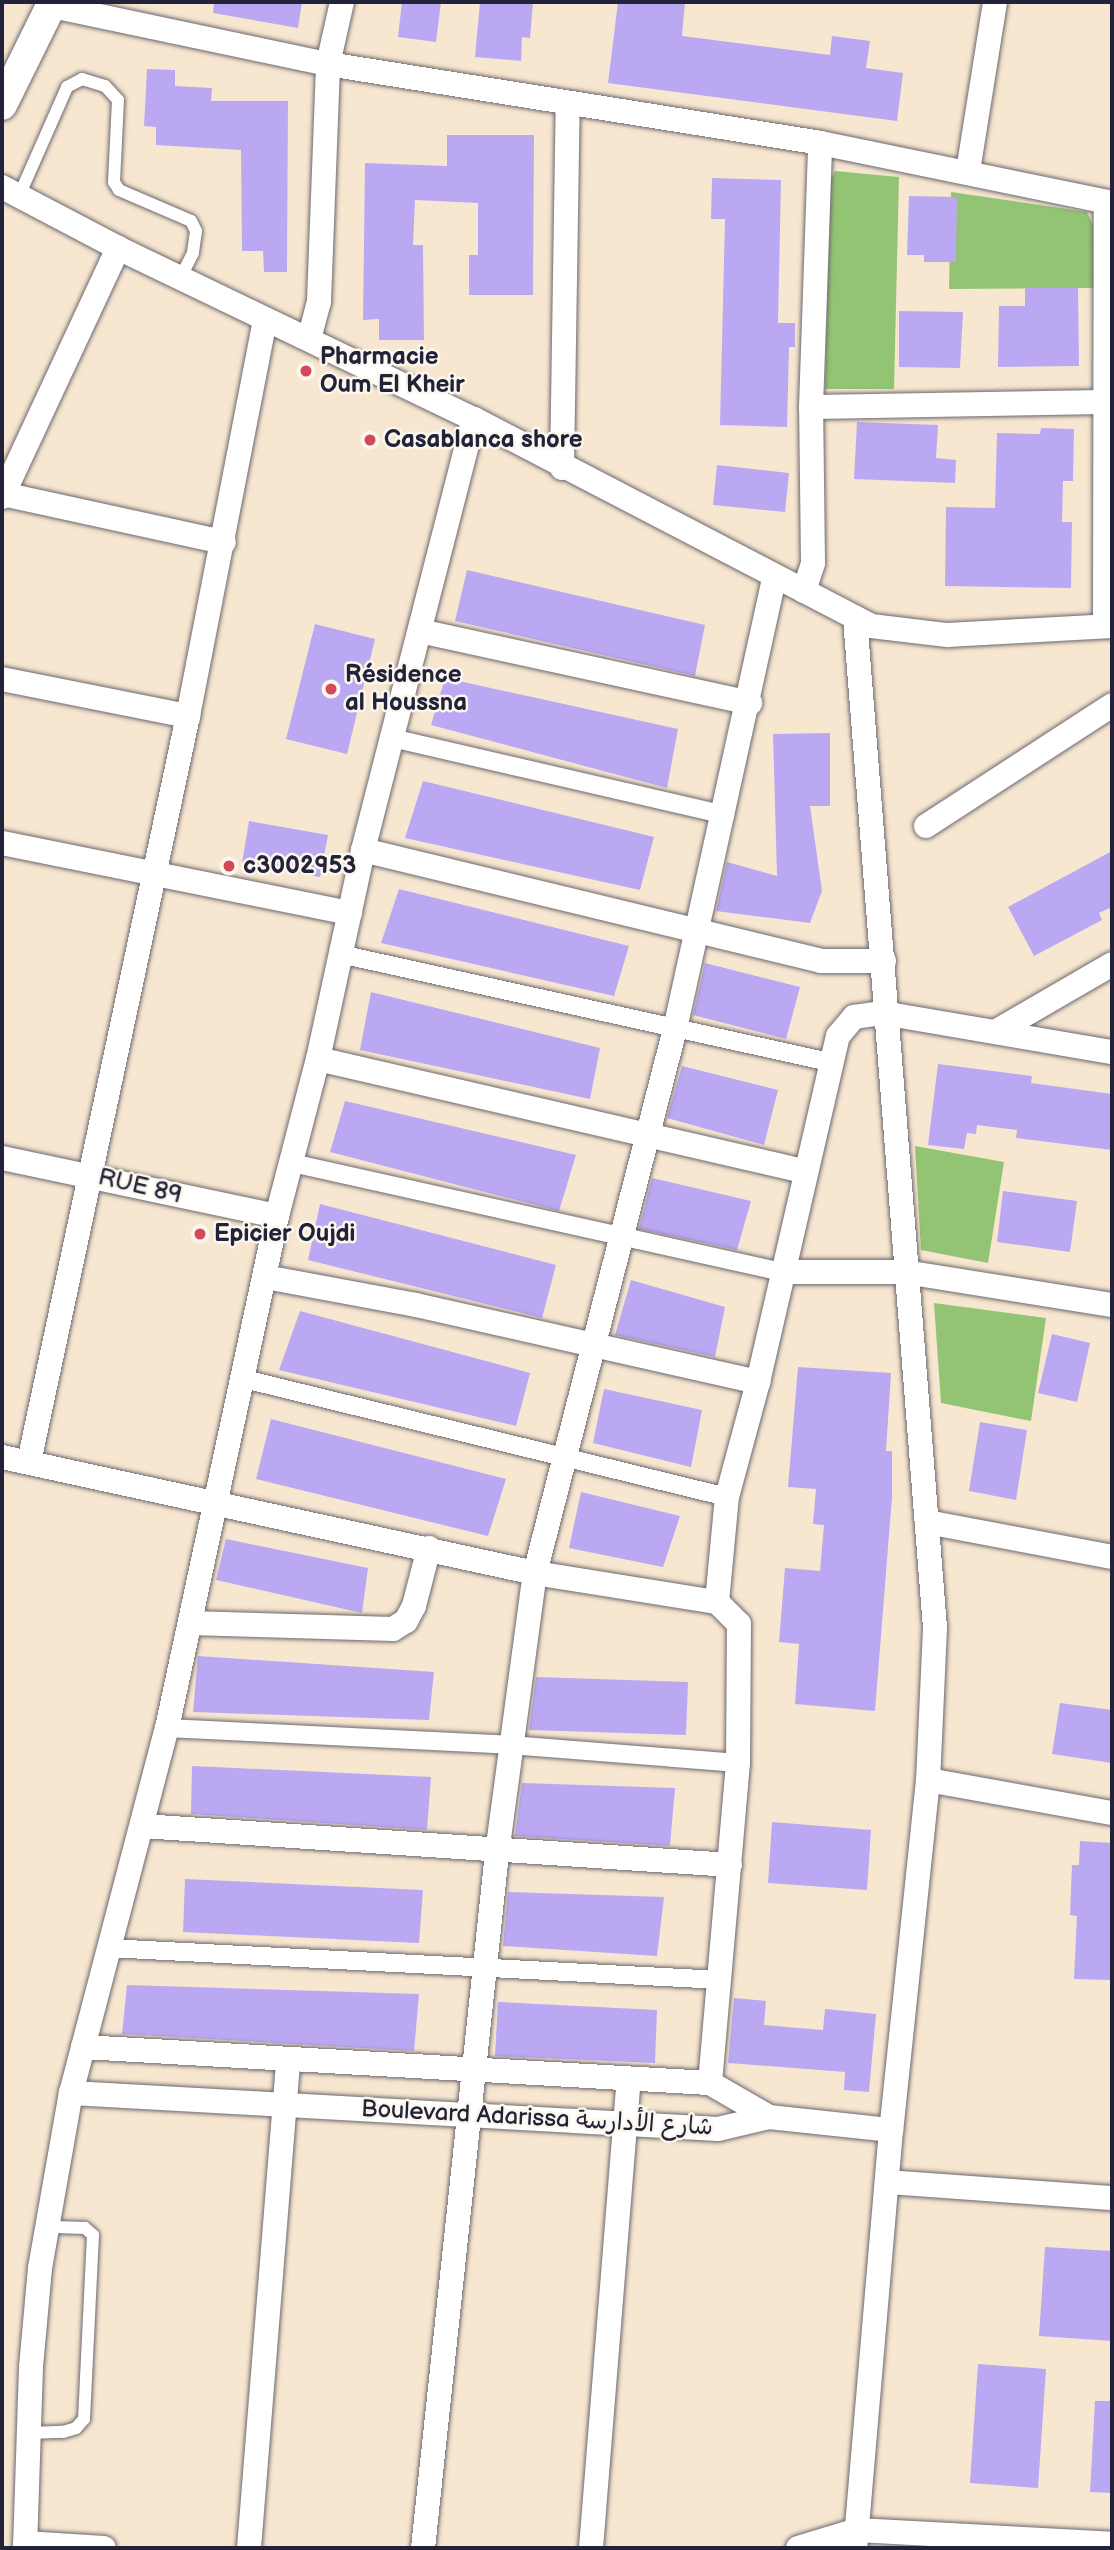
<!DOCTYPE html>
<meta charset="utf-8">
<style>
body{margin:0}
#map{position:relative;width:1114px;height:2550px;overflow:hidden;background:#f7e7d0;font-family:"Balsamiq Sans","Playpen Sans Arabic",sans-serif}
div>[style]{position:absolute}
[style*='--x']{left:calc(var(--x)*1px);top:calc(var(--y)*1px);width:calc(var(--w)*1px);rotate:calc(var(--a)*1deg)}
.green>*{inset:0;background:#93c473}
.building>*{inset:0;background:#bba8f3}
.roads{filter:drop-shadow(0 0 2px #6d676f) drop-shadow(0 0 2px #6d676f)}
.service>*{height:12px;margin:-6px;padding:0 6px;transform-origin:6px;border-radius:6px;background:#fff}
.pedestrian>*{height:18px;margin:-9px;padding:0 9px;transform-origin:9px;border-radius:9px;background:#fff}
.minor>*{height:24px;margin:-12px;padding:0 12px;transform-origin:12px;border-radius:12px;background:#fff}
.tertiary>*{height:30px;margin:-15px;padding:0 15px;transform-origin:15px;border-radius:15px;background:#fff}
.dots>*{width:19px;height:19px;translate:-50% -50%;box-sizing:border-box;border:4px solid #fbf7ec;border-radius:50%}
span{translate:-50% -50%;white-space:nowrap;text-align:center;line-height:1.15;-webkit-text-stroke:5px #fbf7ec;paint-order:stroke}
.poi-label{font-size:24px;color:#22223b;font-weight:700}
.left{translate:0 -50%;text-align:left}
.street-label{font-size:24px;color:#22223b}
.frame{position:absolute;inset:0;border:4px solid #22223b;pointer-events:none}
</style>
<div id="map">
<div class="green">
<i style="clip-path:polygon(835px 171px,899px 177px,894px 389px,825px 389px,830px 181px)"></i>
<i style="clip-path:polygon(951px 192px,1087px 212px,1093px 225px,1094px 288px,949px 289px)"></i>
<i style="clip-path:polygon(915px 1146px,1004px 1162px,988px 1263px,921px 1250px)"></i>
<i style="clip-path:polygon(934px 1303px,1046px 1318px,1031px 1421px,941px 1403px)"></i>
</div>
<div class="building">
<i style="clip-path:polygon(214px 2px,302px 2px,298px 28px,213px 13px)"></i>
<i style="clip-path:polygon(402px 2px,441px 2px,436px 42px,398px 37px)"></i>
<i style="clip-path:polygon(480px 2px,533px 2px,530px 38px,522px 37px,521px 61px,475px 57px)"></i>
<i style="clip-path:polygon(618px 2px,685px 2px,682px 36px,830px 55px,832px 36px,870px 41px,866px 68px,903px 73px,897px 121px,608px 83px)"></i>
<i style="clip-path:polygon(147px 69px,175px 70px,175px 86px,212px 88px,211px 101px,288px 101px,287px 272px,264px 272px,263px 251px,242px 251px,241px 150px,156px 145px,156px 127px,144px 126px)"></i>
<i style="clip-path:polygon(447px 135px,534px 135px,533px 295px,469px 295px,469px 255px,478px 255px,478px 203px,415px 200px,413px 245px,423px 245px,424px 340px,379px 340px,379px 319px,363px 320px,365px 163px,447px 166px)"></i>
<i style="clip-path:polygon(712px 178px,781px 180px,778px 323px,795px 323px,795px 347px,789px 347px,787px 427px,720px 425px,725px 219px,711px 219px)"></i>
<i style="clip-path:polygon(909px 196px,957px 197px,956px 262px,924px 262px,924px 255px,907px 255px)"></i>
<i style="clip-path:polygon(1025px 288px,1078px 288px,1079px 366px,998px 367px,999px 306px,1025px 306px)"></i>
<i style="clip-path:polygon(899px 311px,963px 312px,960px 368px,899px 367px)"></i>
<i style="clip-path:polygon(857px 422px,938px 425px,936px 458px,956px 460px,955px 483px,854px 479px)"></i>
<i style="clip-path:polygon(1041px 428px,1074px 429px,1073px 481px,1063px 481px,1062px 522px,1072px 522px,1071px 588px,945px 586px,946px 507px,995px 508px,997px 433px,1040px 434px)"></i>
<i style="clip-path:polygon(717px 465px,789px 473px,785px 512px,713px 505px)"></i>
<i style="clip-path:polygon(467px 570px,705px 625px,695px 676px,455px 621px)"></i>
<i style="clip-path:polygon(315px 624px,375px 639px,347px 754px,286px 739px)"></i>
<i style="clip-path:polygon(445px 678px,678px 729px,667px 788px,431px 725px)"></i>
<i style="clip-path:polygon(830px 733px,830px 806px,810px 806px,822px 891px,810px 923px,716px 911px,727px 862px,777px 876px,773px 734px)"></i>
<i style="clip-path:polygon(423px 781px,654px 837px,640px 890px,405px 838px)"></i>
<i style="clip-path:polygon(249px 821px,328px 835px,320px 877px,242px 863px)"></i>
<i style="clip-path:polygon(1112px 851px,1112px 907px,1099px 913px,1102px 920px,1034px 956px,1008px 907px)"></i>
<i style="clip-path:polygon(399px 889px,629px 946px,614px 996px,381px 943px)"></i>
<i style="clip-path:polygon(705px 963px,800px 987px,786px 1039px,693px 1015px)"></i>
<i style="clip-path:polygon(371px 992px,600px 1048px,590px 1099px,360px 1050px)"></i>
<i style="clip-path:polygon(938px 1064px,1032px 1076px,1031px 1083px,1112px 1094px,1112px 1150px,1016px 1138px,1017px 1130px,977px 1125px,976px 1134px,967px 1133px,964px 1149px,928px 1145px)"></i>
<i style="clip-path:polygon(682px 1066px,778px 1090px,764px 1145px,667px 1118px)"></i>
<i style="clip-path:polygon(345px 1101px,576px 1155px,559px 1211px,330px 1152px)"></i>
<i style="clip-path:polygon(652px 1178px,751px 1201px,737px 1250px,639px 1229px)"></i>
<i style="clip-path:polygon(1003px 1191px,1077px 1201px,1070px 1252px,997px 1242px)"></i>
<i style="clip-path:polygon(320px 1204px,556px 1265px,542px 1318px,308px 1260px)"></i>
<i style="clip-path:polygon(631px 1280px,725px 1307px,715px 1357px,615px 1335px)"></i>
<i style="clip-path:polygon(300px 1311px,530px 1373px,516px 1426px,279px 1370px)"></i>
<i style="clip-path:polygon(1052px 1334px,1090px 1343px,1077px 1402px,1038px 1393px)"></i>
<i style="clip-path:polygon(798px 1367px,891px 1373px,886px 1451px,892px 1451px,892px 1497px,875px 1711px,795px 1704px,799px 1644px,779px 1642px,785px 1568px,820px 1571px,824px 1525px,813px 1524px,816px 1489px,788px 1487px)"></i>
<i style="clip-path:polygon(604px 1389px,702px 1410px,691px 1467px,593px 1443px)"></i>
<i style="clip-path:polygon(271px 1419px,506px 1479px,488px 1536px,256px 1479px)"></i>
<i style="clip-path:polygon(980px 1422px,1027px 1430px,1016px 1500px,969px 1491px)"></i>
<i style="clip-path:polygon(581px 1492px,680px 1516px,663px 1567px,569px 1548px)"></i>
<i style="clip-path:polygon(226px 1539px,368px 1568px,362px 1613px,216px 1580px)"></i>
<i style="clip-path:polygon(198px 1656px,434px 1672px,429px 1720px,193px 1712px)"></i>
<i style="clip-path:polygon(536px 1677px,688px 1682px,686px 1735px,529px 1730px)"></i>
<i style="clip-path:polygon(1060px 1703px,1112px 1710px,1112px 1763px,1052px 1754px)"></i>
<i style="clip-path:polygon(192px 1766px,431px 1777px,427px 1830px,191px 1814px)"></i>
<i style="clip-path:polygon(522px 1783px,675px 1788px,670px 1846px,515px 1836px)"></i>
<i style="clip-path:polygon(772px 1822px,871px 1830px,867px 1890px,768px 1883px)"></i>
<i style="clip-path:polygon(1080px 1841px,1112px 1843px,1112px 1980px,1074px 1979px,1077px 1916px,1070px 1915px,1072px 1865px,1079px 1865px)"></i>
<i style="clip-path:polygon(185px 1879px,423px 1890px,419px 1943px,183px 1932px)"></i>
<i style="clip-path:polygon(508px 1892px,664px 1897px,657px 1956px,503px 1946px)"></i>
<i style="clip-path:polygon(127px 1985px,419px 1994px,414px 2051px,122px 2034px)"></i>
<i style="clip-path:polygon(734px 1998px,766px 2001px,764px 2025px,823px 2030px,825px 2009px,876px 2014px,869px 2092px,844px 2090px,845px 2072px,728px 2063px)"></i>
<i style="clip-path:polygon(498px 2002px,657px 2010px,655px 2063px,495px 2056px)"></i>
<i style="clip-path:polygon(1045px 2247px,1112px 2251px,1112px 2341px,1039px 2336px)"></i>
<i style="clip-path:polygon(978px 2364px,1046px 2369px,1038px 2488px,970px 2483px)"></i>
<i style="clip-path:polygon(1095px 2401px,1112px 2401px,1112px 2493px,1090px 2492px)"></i>
</div>
<div class="roads">
<div class="service">
<i style="--x:19;--y:196;--w:119;--a:-66.2"></i>
<i style="--x:67;--y:87;--w:17;--a:-28"></i>
<i style="--x:82;--y:79;--w:24;--a:17"></i>
<i style="--x:105;--y:86;--w:19;--a:47"></i>
<i style="--x:118;--y:100;--w:82;--a:92.8"></i>
<i style="--x:114;--y:182;--w:9;--a:58"></i>
<i style="--x:119;--y:190;--w:78;--a:23.3"></i>
<i style="--x:191;--y:221;--w:11;--a:63"></i>
<i style="--x:196;--y:231;--w:22;--a:98"></i>
<i style="--x:193;--y:253;--w:29;--a:117"></i>
<i style="--x:29;--y:2433;--w:34;--a:-2"></i>
<i style="--x:63;--y:2432;--w:14;--a:-17"></i>
<i style="--x:76;--y:2428;--w:12;--a:-48"></i>
<i style="--x:84;--y:2419;--w:184;--a:-87.2"></i>
<i style="--x:93;--y:2235;--w:11;--a:-139"></i>
<i style="--x:85;--y:2228;--w:37;--a:-178"></i>
</div>
<div class="pedestrian">
<i style="--x:392;--y:738;--w:342;--a:13"></i>
<i style="--x:340;--y:954;--w:501;--a:12.45"></i>
<i style="--x:292;--y:1163;--w:502;--a:12.54"></i>
<i style="--x:240;--y:1378;--w:501;--a:13.73"></i>
<i style="--x:167;--y:1728;--w:343;--a:2.8"></i>
<i style="--x:510;--y:1745;--w:229;--a:4.5"></i>
<i style="--x:108;--y:1948;--w:613;--a:2.99"></i>
</div>
<div class="minor">
<i style="--x:52;--y:6;--w:282;--a:11.9"></i>
<i style="--x:328;--y:64;--w:498;--a:9.1"></i>
<i style="--x:820;--y:143;--w:298;--a:11.6"></i>
<i style="--x:968;--y:171;--w:171;--a:-80.9"></i>
<i style="--x:2;--y:187;--w:131;--a:27.7"></i>
<i style="--x:118;--y:248;--w:395;--a:25.7"></i>
<i style="--x:474;--y:419;--w:448;--a:27.5"></i>
<i style="--x:871;--y:626;--w:77;--a:6.8"></i>
<i style="--x:947;--y:635;--w:165;--a:-3.1"></i>
<i style="--x:309;--y:339;--w:39;--a:-75"></i>
<i style="--x:319;--y:301;--w:237;--a:-87.8"></i>
<i style="--x:328;--y:64;--w:64;--a:-77.3"></i>
<i style="--x:811;--y:407;--w:294;--a:-1"></i>
<i style="--x:562;--y:468;--w:365;--a:-89.1"></i>
<i style="--x:3;--y:494;--w:226;--a:12.3"></i>
<i style="--x:2;--y:497;--w:275;--a:-65"></i>
<i style="--x:804;--y:591;--w:29;--a:-72"></i>
<i style="--x:813;--y:563;--w:156;--a:-90.7"></i>
<i style="--x:811;--y:407;--w:264;--a:-88"></i>
<i style="--x:855;--y:618;--w:1013;--a:85.47"></i>
<i style="--x:935;--y:1628;--w:152;--a:92.6"></i>
<i style="--x:928;--y:1780;--w:352;--a:96"></i>
<i style="--x:891;--y:2130;--w:420;--a:94.9"></i>
<i style="--x:1105;--y:626;--w:424;--a:-89.9"></i>
<i style="--x:420;--y:631;--w:338;--a:12.3"></i>
<i style="--x:2;--y:679;--w:190;--a:11.3"></i>
<i style="--x:926;--y:826;--w:222;--a:-33"></i>
<i style="--x:2;--y:843;--w:355;--a:11.4"></i>
<i style="--x:363;--y:850;--w:471;--a:13.6"></i>
<i style="--x:821;--y:961;--w:63;--a:0"></i>
<i style="--x:1000;--y:1029;--w:129;--a:-30.1"></i>
<i style="--x:318;--y:1059;--w:500;--a:13"></i>
<i style="--x:2;--y:1158;--w:281;--a:11.9"></i>
<i style="--x:782;--y:1272;--w:123;--a:0"></i>
<i style="--x:905;--y:1272;--w:210;--a:9.1"></i>
<i style="--x:265;--y:1277;--w:154;--a:10.5"></i>
<i style="--x:416;--y:1305;--w:351;--a:12.7"></i>
<i style="--x:2;--y:1457;--w:545;--a:12.28"></i>
<i style="--x:535;--y:1573;--w:184;--a:9.1"></i>
<i style="--x:29;--y:1462;--w:763;--a:-77.97"></i>
<i style="--x:188;--y:716;--w:403;--a:-79"></i>
<i style="--x:927;--y:1522;--w:188;--a:10.7"></i>
<i style="--x:190;--y:1623;--w:203;--a:1.7"></i>
<i style="--x:393;--y:1629;--w:15;--a:-32"></i>
<i style="--x:406;--y:1621;--w:17;--a:-62"></i>
<i style="--x:414;--y:1606;--w:60;--a:-75.5"></i>
<i style="--x:928;--y:1780;--w:187;--a:10.2"></i>
<i style="--x:142;--y:1826;--w:589;--a:3.79"></i>
<i style="--x:83;--y:2047;--w:628;--a:3.29"></i>
<i style="--x:710;--y:2083;--w:68;--a:30"></i>
<i style="--x:710;--y:2083;--w:321;--a:-85"></i>
<i style="--x:738;--y:1763;--w:139;--a:-89.6"></i>
<i style="--x:739;--y:1624;--w:31;--a:-135"></i>
<i style="--x:717;--y:1602;--w:105;--a:-84.6"></i>
<i style="--x:727;--y:1497;--w:119;--a:-74.9"></i>
<i style="--x:758;--y:1382;--w:355;--a:-77"></i>
<i style="--x:838;--y:1036;--w:25;--a:-50"></i>
<i style="--x:854;--y:1017;--w:29;--a:-8"></i>
<i style="--x:883;--y:1013;--w:232;--a:9.7"></i>
<i style="--x:71;--y:2093;--w:648;--a:3.18"></i>
<i style="--x:718;--y:2129;--w:52;--a:-13.2"></i>
<i style="--x:769;--y:2117;--w:123;--a:6.1"></i>
<i style="--x:887;--y:2182;--w:226;--a:4.1"></i>
<i style="--x:25;--y:2543;--w:79;--a:3.6"></i>
<i style="--x:25;--y:2548;--w:181;--a:-88.1"></i>
<i style="--x:31;--y:2367;--w:99;--a:-84.8"></i>
<i style="--x:40;--y:2268;--w:178;--a:-80"></i>
<i style="--x:71;--y:2093;--w:377;--a:-75.3"></i>
<i style="--x:167;--y:1728;--w:524;--a:-77.87"></i>
<i style="--x:277;--y:1216;--w:162;--a:-75.4"></i>
<i style="--x:318;--y:1059;--w:214;--a:-77.8"></i>
<i style="--x:363;--y:850;--w:445;--a:-75.6"></i>
<i style="--x:249;--y:2548;--w:488;--a:-85.4"></i>
<i style="--x:423;--y:2548;--w:699;--a:-83.92"></i>
<i style="--x:497;--y:1853;--w:283;--a:-82.3"></i>
<i style="--x:535;--y:1573;--w:562;--a:-75.57"></i>
<i style="--x:675;--y:1029;--w:462;--a:-77.6"></i>
<i style="--x:591;--y:2548;--w:470;--a:-85.4"></i>
<i style="--x:798;--y:2548;--w:62;--a:-17"></i>
<i style="--x:857;--y:2530;--w:255;--a:3.1"></i>
</div>
<div class="tertiary">
<i style="--x:2;--y:105;--w:115;--a:-63.7"></i>
</div>
</div>
<div class="dots">
<i style="left:306px;top:371px;background:#d1495b"></i>
<i style="left:370px;top:440px;background:#d1495b"></i>
<i style="left:331px;top:689px;background:#d1495b"></i>
<i style="left:229px;top:866px;background:#d1495b"></i>
<i style="left:200px;top:1234px;background:#d1495b"></i>
</div>
<div class="poi-label">
<span class="left" style="left:320px;top:371px">Pharmacie<br>Oum El Kheir</span>
<span class="left" style="left:384px;top:440px">Casablanca shore</span>
<span class="left" style="left:345px;top:689px">Résidence<br>al Houssna</span>
<span class="left" style="left:243px;top:866px">c3002953</span>
<span class="left" style="left:214px;top:1234px">Epicier Oujdi</span>
</div>
<div class="street-label">
<span style="left:140px;top:1186px;rotate:13deg">RUE 89</span>
<span style="left:537px;top:2118px;rotate:3deg">Boulevard Adarissa شارع الأدارسة</span>
</div>
<div class="frame"></div>
</div>
